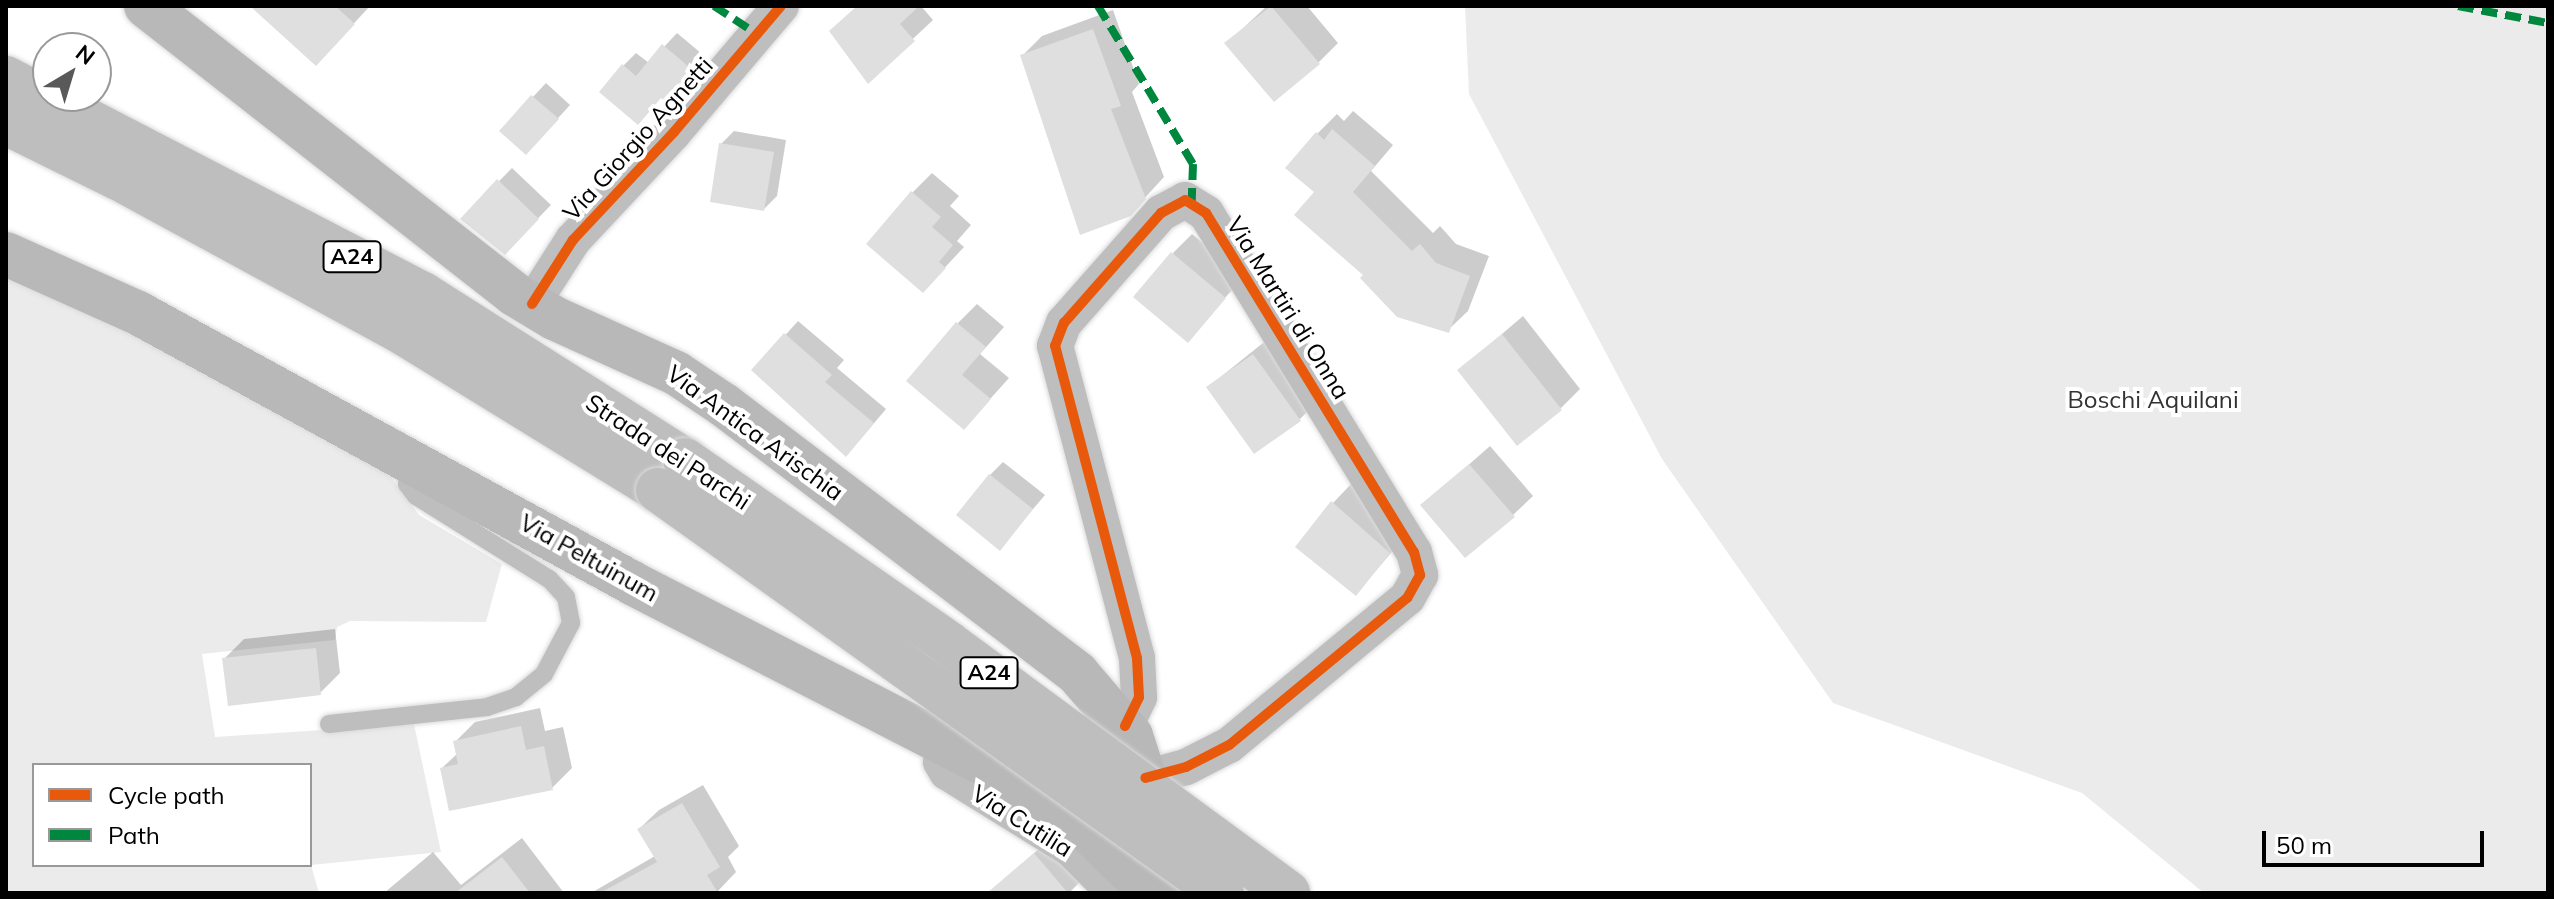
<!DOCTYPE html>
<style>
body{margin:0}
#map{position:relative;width:2554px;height:899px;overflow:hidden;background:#fff;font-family:Mulish,sans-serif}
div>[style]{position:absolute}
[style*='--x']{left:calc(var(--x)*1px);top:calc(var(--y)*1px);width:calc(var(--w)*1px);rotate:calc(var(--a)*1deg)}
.green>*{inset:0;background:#ebebeb}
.shadow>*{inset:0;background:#0003}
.building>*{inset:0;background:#dfdfdf}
.roads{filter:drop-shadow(0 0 2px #dbdbdb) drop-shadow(0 0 2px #dbdbdb)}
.service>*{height:18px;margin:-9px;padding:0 9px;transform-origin:9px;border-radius:9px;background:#bebebe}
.minor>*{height:36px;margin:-18px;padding:0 18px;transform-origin:18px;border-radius:18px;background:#bebebe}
.secondary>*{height:44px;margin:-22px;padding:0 22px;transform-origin:22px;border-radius:22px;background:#b8b8b8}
.motorway>*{height:44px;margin:-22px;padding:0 22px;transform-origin:22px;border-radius:22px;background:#bebebe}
.bridges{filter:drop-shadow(0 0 2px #dbdbdb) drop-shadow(0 0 2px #dbdbdb)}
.motorway-bridge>*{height:44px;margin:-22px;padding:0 22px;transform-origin:22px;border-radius:22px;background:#bebebe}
.quiet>*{height:8px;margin-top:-4px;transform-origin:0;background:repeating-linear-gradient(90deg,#00873e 0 16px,transparent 0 24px)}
.cycleway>*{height:10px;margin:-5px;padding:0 5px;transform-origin:5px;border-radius:5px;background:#e8590c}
span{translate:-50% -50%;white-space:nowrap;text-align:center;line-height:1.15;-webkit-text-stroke:8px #fff;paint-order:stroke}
.shield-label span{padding:2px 6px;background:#fff;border:2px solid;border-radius:6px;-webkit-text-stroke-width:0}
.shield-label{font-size:22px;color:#000;font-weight:700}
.street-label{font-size:24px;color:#000}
.park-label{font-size:24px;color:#323232}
.frame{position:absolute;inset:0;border:8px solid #000;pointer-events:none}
.legend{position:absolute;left:32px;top:763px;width:280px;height:104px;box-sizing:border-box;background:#fff;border:2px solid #999;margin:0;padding:10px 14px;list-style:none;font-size:24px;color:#000}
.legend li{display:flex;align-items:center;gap:16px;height:40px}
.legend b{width:40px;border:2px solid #999}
.north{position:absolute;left:32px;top:32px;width:80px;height:80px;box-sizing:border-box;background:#fff;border:2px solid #999;border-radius:50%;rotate:38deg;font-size:22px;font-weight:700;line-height:32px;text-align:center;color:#000}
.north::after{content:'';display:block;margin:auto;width:28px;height:36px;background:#595959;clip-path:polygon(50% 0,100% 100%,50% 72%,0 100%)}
.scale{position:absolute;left:2262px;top:831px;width:222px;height:36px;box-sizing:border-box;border:4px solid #000;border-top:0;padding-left:10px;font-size:24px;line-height:28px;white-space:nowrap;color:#000;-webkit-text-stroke:6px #fff;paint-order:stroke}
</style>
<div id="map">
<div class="green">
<i style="clip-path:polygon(1465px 6px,2548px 6px,2548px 893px,2204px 893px,2082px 793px,1833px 703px,1662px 459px,1469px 94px)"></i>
<i style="clip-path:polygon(evenodd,6px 277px,186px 358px,379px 461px,419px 515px,502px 564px,486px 622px,350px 621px,337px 627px,335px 640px,202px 654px,215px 737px,414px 724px,441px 852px,311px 865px,319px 893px,6px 893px,6px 277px,34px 765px,310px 765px,310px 865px,34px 865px,34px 765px)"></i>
</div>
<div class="shadow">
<i style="clip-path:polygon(253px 6px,370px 6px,333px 46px)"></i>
<i style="clip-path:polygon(858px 6px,921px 6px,933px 20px,868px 81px)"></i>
<i style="clip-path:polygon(1267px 6px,1307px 6px,1338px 43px,1318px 63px,1227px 43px)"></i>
<i style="clip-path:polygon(1113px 10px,1139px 84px,1132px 92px,1164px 177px,1130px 214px,1022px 56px,1042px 36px)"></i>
<i style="clip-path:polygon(677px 33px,708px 59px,669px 102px,662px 96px,651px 109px,623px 66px,636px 53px,649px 63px)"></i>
<i style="clip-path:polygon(546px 83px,570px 105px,539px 139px,502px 130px)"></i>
<i style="clip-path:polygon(1353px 111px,1393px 145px,1371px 171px,1433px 233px,1440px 226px,1456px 244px,1489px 256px,1468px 311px,1448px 330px,1366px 275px,1317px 192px,1317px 134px,1337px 114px,1344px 121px)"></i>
<i style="clip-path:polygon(734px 131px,786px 140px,777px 196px,764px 209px,721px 144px)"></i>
<i style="clip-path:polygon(512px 168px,551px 205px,505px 252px,462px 219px)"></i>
<i style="clip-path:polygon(932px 173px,959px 196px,950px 206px,971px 225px,957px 241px,964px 247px,923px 291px,912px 193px)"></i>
<i style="clip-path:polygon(1192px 234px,1244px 277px,1202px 323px,1173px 253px)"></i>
<i style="clip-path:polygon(977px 304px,1004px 327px,980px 354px,1009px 378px,964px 428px,958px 323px)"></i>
<i style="clip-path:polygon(1523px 316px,1580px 389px,1561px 408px,1460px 370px)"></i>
<i style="clip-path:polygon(798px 321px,844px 360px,837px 368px,886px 409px,859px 441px,754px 370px)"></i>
<i style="clip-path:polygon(1273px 335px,1319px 400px,1299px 420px,1208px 387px)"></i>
<i style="clip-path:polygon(1490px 446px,1533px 496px,1513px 515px,1423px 505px)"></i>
<i style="clip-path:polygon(1003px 462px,1045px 495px,1000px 548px,990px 475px)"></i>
<i style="clip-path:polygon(1352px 483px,1408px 533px,1356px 594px,1333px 503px)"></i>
<i style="clip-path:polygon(335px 629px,340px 673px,320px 693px,224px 659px,244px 639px)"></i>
<i style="clip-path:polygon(540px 708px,545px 731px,563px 727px,572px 768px,552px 788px,442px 768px,458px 753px,455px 742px,475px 722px)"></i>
<i style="clip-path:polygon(703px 785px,739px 846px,728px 857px,736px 872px,717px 892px,591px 893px,655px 856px,639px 829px,659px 810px)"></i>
<i style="clip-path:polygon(1055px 835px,1088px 874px,1069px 893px,988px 893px)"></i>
<i style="clip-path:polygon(522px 838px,564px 893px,384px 893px,433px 852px,461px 885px)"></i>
</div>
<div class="building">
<i style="clip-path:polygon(250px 6px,335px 6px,355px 24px,316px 66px)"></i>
<i style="clip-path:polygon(857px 6px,919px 6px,900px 24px,915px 41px,868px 84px,829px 31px)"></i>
<i style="clip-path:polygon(1271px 6px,1320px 64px,1274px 102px,1224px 43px)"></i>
<i style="clip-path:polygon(1093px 29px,1121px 106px,1111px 109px,1146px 199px,1131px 216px,1080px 235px,1020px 55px)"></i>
<i style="clip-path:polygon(662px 44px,696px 73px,669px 105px,661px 98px,638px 125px,599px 92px,622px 64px,636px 76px)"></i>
<i style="clip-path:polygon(531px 95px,559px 119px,526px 155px,499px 131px)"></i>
<i style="clip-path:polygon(1332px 129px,1375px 166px,1353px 192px,1412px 251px,1420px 244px,1436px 263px,1470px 276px,1449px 333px,1397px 317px,1360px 278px,1363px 275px,1294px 215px,1314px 192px,1285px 168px,1316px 132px,1324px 140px)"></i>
<i style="clip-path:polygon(719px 143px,774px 152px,764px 211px,710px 202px)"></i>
<i style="clip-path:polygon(497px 179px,539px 219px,505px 255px,460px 219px)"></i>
<i style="clip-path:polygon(911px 191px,941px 217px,932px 227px,953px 245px,939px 262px,946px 268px,923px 293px,866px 244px)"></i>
<i style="clip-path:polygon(1171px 252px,1226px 298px,1188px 343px,1133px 297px)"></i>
<i style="clip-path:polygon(956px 322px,986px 347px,962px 375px,991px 399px,964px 430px,906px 381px)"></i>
<i style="clip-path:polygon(784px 333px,832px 375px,825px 382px,874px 423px,846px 457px,751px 370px)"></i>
<i style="clip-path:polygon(1502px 334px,1562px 410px,1517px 446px,1457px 370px)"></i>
<i style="clip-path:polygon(1253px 354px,1301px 421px,1254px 454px,1206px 387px)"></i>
<i style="clip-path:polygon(1469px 464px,1515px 517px,1465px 558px,1420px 505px)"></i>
<i style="clip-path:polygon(989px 474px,1033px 509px,1000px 551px,956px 515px)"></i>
<i style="clip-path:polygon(1331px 501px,1390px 553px,1356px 596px,1295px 547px)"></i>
<i style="clip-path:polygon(316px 648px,321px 695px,228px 706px,222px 658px)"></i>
<i style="clip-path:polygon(521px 726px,526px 750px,544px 746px,553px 790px,449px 811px,440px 768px,458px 764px,453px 741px)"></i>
<i style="clip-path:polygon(682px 803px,720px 867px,707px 875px,718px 893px,600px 893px,657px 862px,637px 829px)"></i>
<i style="clip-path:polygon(1034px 853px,1068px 893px,987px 893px)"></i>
<i style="clip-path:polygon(502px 857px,530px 893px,455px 893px)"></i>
</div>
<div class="roads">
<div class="service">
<i style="--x:329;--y:724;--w:159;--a:-6.1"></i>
<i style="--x:487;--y:707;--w:31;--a:-19"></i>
<i style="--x:516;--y:697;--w:36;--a:-39"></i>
<i style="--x:544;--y:674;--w:58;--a:-62.1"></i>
<i style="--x:571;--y:623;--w:26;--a:-101"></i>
<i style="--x:566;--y:597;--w:25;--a:-133"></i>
<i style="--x:549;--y:579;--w:157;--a:-148"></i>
<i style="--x:416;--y:496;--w:15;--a:-127"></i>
<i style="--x:407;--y:484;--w:22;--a:-82"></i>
</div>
<div class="minor">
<i style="--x:532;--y:304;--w:76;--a:-57.4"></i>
<i style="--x:573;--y:240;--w:148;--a:-46.9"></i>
<i style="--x:674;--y:132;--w:165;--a:-49.7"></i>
<i style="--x:1125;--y:726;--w:32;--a:-64"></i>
<i style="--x:1139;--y:697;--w:39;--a:-93"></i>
<i style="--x:1137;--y:658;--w:323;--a:-104.7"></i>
<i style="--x:1055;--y:346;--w:25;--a:-69"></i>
<i style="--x:1064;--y:323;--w:147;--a:-48.6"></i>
<i style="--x:1161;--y:213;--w:27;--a:-28"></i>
<i style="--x:1185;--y:200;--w:25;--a:32"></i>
<i style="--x:1206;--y:213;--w:398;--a:58.5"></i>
<i style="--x:1414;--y:552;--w:24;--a:75"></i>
<i style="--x:1420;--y:575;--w:26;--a:119"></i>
<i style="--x:1407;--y:598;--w:231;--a:140.4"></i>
<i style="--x:1229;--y:745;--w:48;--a:152.9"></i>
<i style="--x:1186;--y:767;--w:42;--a:165"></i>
<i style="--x:944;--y:744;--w:18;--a:99"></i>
<i style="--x:941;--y:762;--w:12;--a:59"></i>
<i style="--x:947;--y:772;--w:146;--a:31.8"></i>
<i style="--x:1071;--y:849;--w:62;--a:45"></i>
</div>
<div class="secondary">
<i style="--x:146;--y:6;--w:467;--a:38"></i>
<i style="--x:514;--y:294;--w:47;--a:31"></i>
<i style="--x:554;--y:318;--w:134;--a:24.3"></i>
<i style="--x:676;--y:373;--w:58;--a:33.7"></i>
<i style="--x:724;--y:405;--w:443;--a:37.2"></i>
<i style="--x:1077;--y:673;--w:83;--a:49.4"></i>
<i style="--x:1131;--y:736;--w:165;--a:72"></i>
<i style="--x:6;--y:254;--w:145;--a:24.1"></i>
<i style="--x:138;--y:313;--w:567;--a:28.64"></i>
<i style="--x:636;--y:585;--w:417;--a:27.2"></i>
<i style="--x:1007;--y:776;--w:97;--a:34"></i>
<i style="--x:1087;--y:830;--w:91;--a:44.1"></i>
</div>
<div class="motorway">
<i style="--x:6;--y:78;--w:470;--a:27.4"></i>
<i style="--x:423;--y:294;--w:310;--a:32.4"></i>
<i style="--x:6;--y:123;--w:125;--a:26.2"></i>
<i style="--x:118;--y:178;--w:321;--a:28.5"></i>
<i style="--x:400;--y:331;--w:303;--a:31.6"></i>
</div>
</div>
<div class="bridges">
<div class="motorway-bridge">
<i style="--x:685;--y:460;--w:320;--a:34.8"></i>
<i style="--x:948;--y:643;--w:422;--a:36.3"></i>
<i style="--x:658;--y:490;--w:693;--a:35.55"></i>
</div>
</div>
<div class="quiet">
<i style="--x:714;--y:6;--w:51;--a:33.1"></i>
<i style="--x:1098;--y:6;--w:184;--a:59"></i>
<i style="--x:1193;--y:164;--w:38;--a:92"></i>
<i style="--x:2458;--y:6;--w:92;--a:10.7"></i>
</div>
<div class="cycleway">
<i style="--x:532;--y:304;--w:76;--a:-57.4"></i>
<i style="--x:573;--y:240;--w:148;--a:-46.9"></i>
<i style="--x:674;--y:132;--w:165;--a:-49.7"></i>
<i style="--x:1125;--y:726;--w:32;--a:-64"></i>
<i style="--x:1139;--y:697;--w:39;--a:-93"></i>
<i style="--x:1137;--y:658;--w:323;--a:-104.7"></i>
<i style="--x:1055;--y:346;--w:25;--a:-69"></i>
<i style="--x:1064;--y:323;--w:147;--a:-48.6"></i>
<i style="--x:1161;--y:213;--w:27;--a:-28"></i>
<i style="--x:1185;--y:200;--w:25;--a:32"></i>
<i style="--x:1206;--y:213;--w:398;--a:58.5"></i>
<i style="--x:1414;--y:552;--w:24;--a:75"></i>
<i style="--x:1420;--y:575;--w:26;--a:119"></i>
<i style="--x:1407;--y:598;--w:231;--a:140.4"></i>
<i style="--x:1229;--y:745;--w:48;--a:152.9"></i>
<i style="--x:1186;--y:767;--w:42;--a:165"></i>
</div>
<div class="shield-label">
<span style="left:352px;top:257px">A24</span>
<span style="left:989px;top:673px">A24</span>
</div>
<div class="street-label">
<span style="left:638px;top:139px;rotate:-48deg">Via Giorgio Agnetti</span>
<span style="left:1288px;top:308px;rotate:58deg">Via Martiri di Onna</span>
<span style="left:755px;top:433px;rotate:36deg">Via Antica Arischia</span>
<span style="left:668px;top:452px;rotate:33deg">Strada dei Parchi</span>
<span style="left:589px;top:558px;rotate:29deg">Via Peltuinum</span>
<span style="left:1022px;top:821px;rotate:32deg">Via Cutilia</span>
</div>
<div class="park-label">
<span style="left:2153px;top:400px">Boschi Aquilani</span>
</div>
<div class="frame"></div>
<ul class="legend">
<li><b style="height:10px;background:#e8590c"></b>Cycle path</li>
<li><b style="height:10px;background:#00873e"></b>Path</li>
</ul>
<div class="north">N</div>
<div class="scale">50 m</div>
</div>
